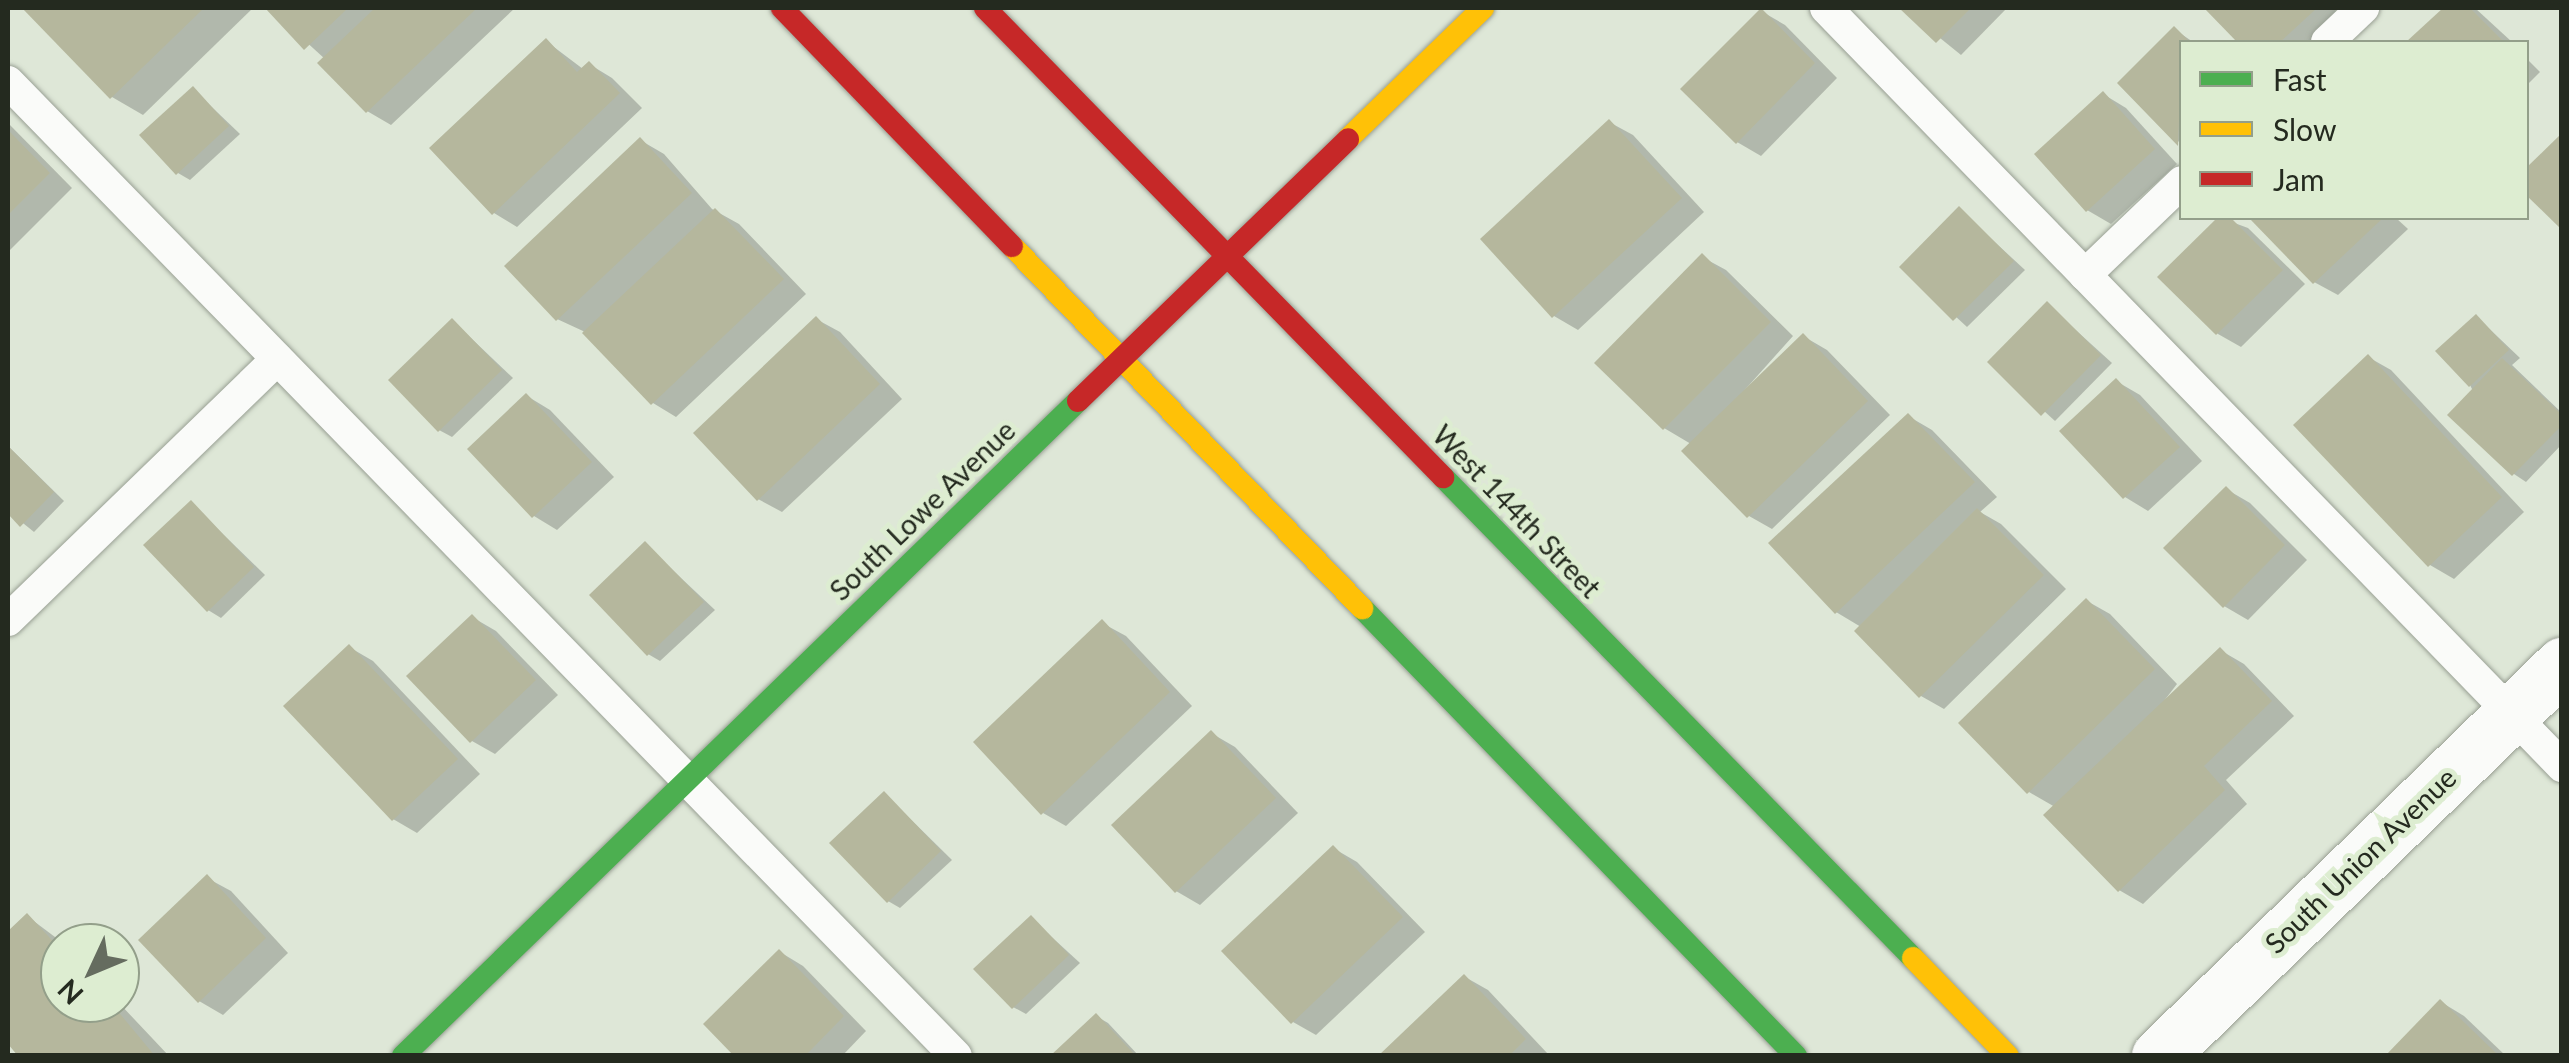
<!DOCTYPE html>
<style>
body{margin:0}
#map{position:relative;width:2569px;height:1063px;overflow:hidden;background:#dee7d7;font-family:Lato,sans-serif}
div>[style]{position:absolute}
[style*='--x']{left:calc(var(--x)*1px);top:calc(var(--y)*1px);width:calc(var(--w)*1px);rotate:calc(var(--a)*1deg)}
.shadow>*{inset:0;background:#0003}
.building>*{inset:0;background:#b5b79d}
.roads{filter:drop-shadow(0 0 2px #99a094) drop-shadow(0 0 2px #99a094)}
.lane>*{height:32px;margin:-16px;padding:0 16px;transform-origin:16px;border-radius:16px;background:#fafbf9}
.street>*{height:55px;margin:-27.5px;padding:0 27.5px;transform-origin:27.5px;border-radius:27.5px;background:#fafbf9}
.fast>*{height:22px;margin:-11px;padding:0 11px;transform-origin:11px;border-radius:11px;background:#4caf50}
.slow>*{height:22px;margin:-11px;padding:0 11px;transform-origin:11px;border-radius:11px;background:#ffc107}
.jam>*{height:22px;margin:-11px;padding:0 11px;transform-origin:11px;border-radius:11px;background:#c62828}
span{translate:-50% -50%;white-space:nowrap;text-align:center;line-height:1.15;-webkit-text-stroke:10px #ddedd1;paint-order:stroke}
.street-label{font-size:28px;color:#242a1f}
.frame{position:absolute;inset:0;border:10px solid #242a1f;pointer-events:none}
.legend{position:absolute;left:2179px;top:40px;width:350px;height:180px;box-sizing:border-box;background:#ddedd1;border:2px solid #939f8a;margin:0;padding:12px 18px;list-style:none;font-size:30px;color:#242a1f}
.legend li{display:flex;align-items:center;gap:20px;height:50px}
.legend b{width:50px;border:2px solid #939f8a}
.north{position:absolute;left:40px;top:923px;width:100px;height:100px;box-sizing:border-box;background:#ddedd1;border:2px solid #939f8a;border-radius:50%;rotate:226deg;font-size:28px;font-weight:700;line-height:40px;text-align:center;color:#242a1f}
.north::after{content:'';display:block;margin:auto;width:35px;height:45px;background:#656c5f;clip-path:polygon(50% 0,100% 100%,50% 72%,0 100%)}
</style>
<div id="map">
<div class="shadow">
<i style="clip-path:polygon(26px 8px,253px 8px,143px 115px,112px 97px)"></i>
<i style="clip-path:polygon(269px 8px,515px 8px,391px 125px,367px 111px,325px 59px)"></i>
<i style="clip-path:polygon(1903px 8px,2007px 8px,1961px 55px)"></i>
<i style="clip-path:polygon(2207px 8px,2333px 8px,2343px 18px,2318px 42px,2240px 42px)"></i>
<i style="clip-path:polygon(2446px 8px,2475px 8px,2512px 42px,2409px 42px)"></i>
<i style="clip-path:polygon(1761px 11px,1785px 25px,1837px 78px,1761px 156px,1737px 142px)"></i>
<i style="clip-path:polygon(2174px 29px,2193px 42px,2182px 42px,2182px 145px,2120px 83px)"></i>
<i style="clip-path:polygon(546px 41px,583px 69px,589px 64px,612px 78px,642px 108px,517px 227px,494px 213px,433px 148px)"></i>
<i style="clip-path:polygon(2526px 58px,2540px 72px,2526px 86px)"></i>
<i style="clip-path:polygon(193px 89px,240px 134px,190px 180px,178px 173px)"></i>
<i style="clip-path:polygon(2103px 94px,2126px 108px,2177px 164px,2111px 224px,2087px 210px)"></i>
<i style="clip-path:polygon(1609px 122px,1633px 135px,1704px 212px,1578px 330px,1554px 316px,1483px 239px)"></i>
<i style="clip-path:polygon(8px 123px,72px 188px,8px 252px)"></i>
<i style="clip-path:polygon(640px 140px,664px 154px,712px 209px,739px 224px,806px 294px,676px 417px,653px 403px,583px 331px,557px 319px)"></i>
<i style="clip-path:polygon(1959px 209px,2025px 270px,1967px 327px,1902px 267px)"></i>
<i style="clip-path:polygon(2221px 218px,2248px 228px,2305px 284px,2241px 347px,2218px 334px,2161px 277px)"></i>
<i style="clip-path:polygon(2252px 218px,2396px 218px,2408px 229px,2338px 295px,2314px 282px)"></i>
<i style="clip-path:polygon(1702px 257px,1726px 270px,1793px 336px,1725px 412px,1803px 336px,1827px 350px,1890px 415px,1772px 529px,1749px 516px,1691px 444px,1664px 428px)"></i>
<i style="clip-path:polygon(2047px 304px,2112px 363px,2055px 421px,1990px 362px)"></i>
<i style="clip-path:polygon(2477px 317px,2520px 358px,2512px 365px,2562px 413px,2562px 444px,2526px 482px,2514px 474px,2470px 385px)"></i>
<i style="clip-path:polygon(816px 319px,840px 332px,902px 399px,782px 512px,758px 499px)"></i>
<i style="clip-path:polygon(453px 321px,513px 378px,452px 437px,439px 430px)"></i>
<i style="clip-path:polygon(2368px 357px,2391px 370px,2524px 512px,2454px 579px,2430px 565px)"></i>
<i style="clip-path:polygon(2116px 381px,2140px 395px,2202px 461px,2148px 511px,2125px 497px)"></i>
<i style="clip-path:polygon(527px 396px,550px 410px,614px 477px,557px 530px,534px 516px,470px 449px)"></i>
<i style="clip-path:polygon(1908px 416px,1932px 430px,1997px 497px,1980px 512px,2001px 524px,2066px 589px,1944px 709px,1921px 696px,1861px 627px,1836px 612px)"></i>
<i style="clip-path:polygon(8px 446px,64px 501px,34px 532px,8px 511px)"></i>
<i style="clip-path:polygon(2226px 489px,2250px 503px,2307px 560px,2248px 620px,2224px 606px)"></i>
<i style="clip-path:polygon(191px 503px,265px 575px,221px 618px,208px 610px)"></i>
<i style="clip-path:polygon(646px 545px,715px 610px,660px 661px,648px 654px)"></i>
<i style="clip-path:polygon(2087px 601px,2110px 614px,2177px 684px,2157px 710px,2220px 650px,2244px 664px,2294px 716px,2226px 780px,2247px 804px,2143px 904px,2119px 890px,2055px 807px,2029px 792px)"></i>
<i style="clip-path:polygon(472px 617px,496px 631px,558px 695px,495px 754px,472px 741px)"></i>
<i style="clip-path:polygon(1102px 623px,1126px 636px,1192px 706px,1066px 826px,1043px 813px)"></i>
<i style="clip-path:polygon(349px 647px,373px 661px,480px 774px,417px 833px,393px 819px)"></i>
<i style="clip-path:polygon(1211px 733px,1235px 747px,1298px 813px,1200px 905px,1176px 891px)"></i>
<i style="clip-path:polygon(885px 794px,952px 860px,900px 908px,888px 901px)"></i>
<i style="clip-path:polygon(1333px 848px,1357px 862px,1425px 932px,1316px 1035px,1293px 1022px)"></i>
<i style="clip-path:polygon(207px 878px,231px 891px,288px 953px,223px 1015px,199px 1001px)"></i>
<i style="clip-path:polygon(27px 916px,63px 943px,60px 1003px,119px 1003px,169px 1056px,22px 1056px,8px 1041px,8px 935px)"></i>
<i style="clip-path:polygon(1031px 918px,1080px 963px,1026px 1014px,1013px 1007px)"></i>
<i style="clip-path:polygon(780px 952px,803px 966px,866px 1031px,842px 1056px,737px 1056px)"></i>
<i style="clip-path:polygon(1465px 977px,1488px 990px,1548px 1054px,1381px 1056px)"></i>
<i style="clip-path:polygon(2441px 1002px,2464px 1016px,2506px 1056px,2389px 1056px)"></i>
<i style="clip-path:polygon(1096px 1016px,1108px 1023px,1139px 1056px,1054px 1056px)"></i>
</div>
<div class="building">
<i style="clip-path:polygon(22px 8px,204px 8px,110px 99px)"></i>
<i style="clip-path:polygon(265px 8px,348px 8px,304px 50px)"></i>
<i style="clip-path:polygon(375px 8px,477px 8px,366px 113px,317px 63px)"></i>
<i style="clip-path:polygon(1761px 8px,1815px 63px,1736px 144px,1680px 89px)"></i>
<i style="clip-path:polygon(1899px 8px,1971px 8px,1936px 43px)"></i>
<i style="clip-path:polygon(2204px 8px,2317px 8px,2280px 42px,2237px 42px)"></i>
<i style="clip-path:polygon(2443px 8px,2470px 8px,2504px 42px,2406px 42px)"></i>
<i style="clip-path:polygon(2174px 26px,2190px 42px,2182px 42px,2178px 146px,2117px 83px)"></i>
<i style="clip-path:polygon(546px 38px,577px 72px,589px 61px,620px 93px,492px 215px,429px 148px)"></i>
<i style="clip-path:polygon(193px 86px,229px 126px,176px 175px,139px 135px)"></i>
<i style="clip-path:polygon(2103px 91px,2155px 149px,2086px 212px,2034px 154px)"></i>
<i style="clip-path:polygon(1609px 119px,1682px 198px,1552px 318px,1480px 239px)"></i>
<i style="clip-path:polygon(8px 130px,50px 173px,8px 215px)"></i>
<i style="clip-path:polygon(2562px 133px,2562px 230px,2526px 195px,2526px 168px)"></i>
<i style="clip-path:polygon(640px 137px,692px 193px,556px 321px,504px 266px)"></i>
<i style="clip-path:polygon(1959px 206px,2014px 261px,1953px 321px,1899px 267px)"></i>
<i style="clip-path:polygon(715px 208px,784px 279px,651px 405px,582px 333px)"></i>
<i style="clip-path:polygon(2217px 218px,2231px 218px,2283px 270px,2216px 335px,2157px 277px)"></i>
<i style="clip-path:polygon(2249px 218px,2383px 218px,2313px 284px)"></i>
<i style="clip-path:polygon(1702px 253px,1771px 322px,1663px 430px,1594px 363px)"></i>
<i style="clip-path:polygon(2047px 301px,2101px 355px,2041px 416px,1987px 362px)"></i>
<i style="clip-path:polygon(2476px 314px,2509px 350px,2469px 387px,2435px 351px)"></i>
<i style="clip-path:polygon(816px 316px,880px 384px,757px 501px,693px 433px)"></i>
<i style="clip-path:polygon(452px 318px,502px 370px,438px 432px,388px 380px)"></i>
<i style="clip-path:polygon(1803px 333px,1868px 401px,1747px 518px,1681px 451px)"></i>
<i style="clip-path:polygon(2368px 354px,2502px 497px,2428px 567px,2293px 425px)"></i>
<i style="clip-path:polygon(2502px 358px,2562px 415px,2562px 425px,2512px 476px,2447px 415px)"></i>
<i style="clip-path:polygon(2116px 378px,2180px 447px,2123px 499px,2059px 431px)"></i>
<i style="clip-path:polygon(526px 393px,592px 462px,532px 518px,467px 449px)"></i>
<i style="clip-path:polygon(1908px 413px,1975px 482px,1835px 614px,1768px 543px)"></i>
<i style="clip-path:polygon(8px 446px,54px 492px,20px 527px,8px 514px)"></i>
<i style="clip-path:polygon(2226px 486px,2285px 545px,2223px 608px,2163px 548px)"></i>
<i style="clip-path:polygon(191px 500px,254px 567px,207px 612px,143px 545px)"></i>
<i style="clip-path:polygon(1977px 508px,2044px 575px,1919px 698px,1854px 631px)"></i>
<i style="clip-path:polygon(645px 541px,704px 602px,647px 656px,589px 595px)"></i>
<i style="clip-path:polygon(2086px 598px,2155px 669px,2027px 794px,1958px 723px)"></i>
<i style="clip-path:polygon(472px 614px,536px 680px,470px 743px,406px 676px)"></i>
<i style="clip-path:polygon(1102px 619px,1170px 692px,1041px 815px,973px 742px)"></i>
<i style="clip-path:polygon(349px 644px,458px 759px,392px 821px,283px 706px)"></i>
<i style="clip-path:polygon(2220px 647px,2272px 701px,2204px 766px,2225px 790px,2118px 892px,2043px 815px)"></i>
<i style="clip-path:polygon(1211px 730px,1276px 798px,1175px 893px,1111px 825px)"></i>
<i style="clip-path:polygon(884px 791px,941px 851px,887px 903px,829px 843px)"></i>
<i style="clip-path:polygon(1333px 845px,1403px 917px,1291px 1024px,1221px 951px)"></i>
<i style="clip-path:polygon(207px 874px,266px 938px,198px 1003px,138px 940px)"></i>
<i style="clip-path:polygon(27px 913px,60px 949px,60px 1003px,111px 1003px,155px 1056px,18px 1056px,8px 1044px,8px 931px)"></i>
<i style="clip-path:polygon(1031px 915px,1069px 955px,1012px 1009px,973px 969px)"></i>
<i style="clip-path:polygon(779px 949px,844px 1016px,805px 1056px,734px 1056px,703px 1024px)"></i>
<i style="clip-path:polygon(1464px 974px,1526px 1039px,1509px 1056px,1378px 1056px)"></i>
<i style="clip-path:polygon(2440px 999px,2499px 1056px,2385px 1056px)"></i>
<i style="clip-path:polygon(1096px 1013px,1136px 1056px,1050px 1056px)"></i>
</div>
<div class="roads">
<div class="lane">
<i style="--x:1826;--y:8;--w:1057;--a:45.84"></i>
<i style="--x:2327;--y:42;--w:50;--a:-43.4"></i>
<i style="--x:8;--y:82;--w:1359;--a:45.78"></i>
<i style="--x:2085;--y:275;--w:134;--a:-43.8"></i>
<i style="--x:8;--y:620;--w:375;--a:-44.1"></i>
</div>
<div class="street">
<i style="--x:2159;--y:1056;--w:562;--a:-44.13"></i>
</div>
<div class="fast">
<i style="--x:1443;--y:477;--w:673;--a:45.66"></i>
<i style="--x:1362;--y:608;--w:624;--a:45.91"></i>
<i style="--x:403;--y:1056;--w:941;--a:-44.14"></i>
</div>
<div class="slow">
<i style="--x:1348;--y:139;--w:188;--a:-44.1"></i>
<i style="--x:1012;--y:246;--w:504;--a:45.97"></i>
<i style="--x:1913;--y:958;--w:136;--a:45.9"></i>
</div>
<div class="jam">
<i style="--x:782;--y:8;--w:331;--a:46"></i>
<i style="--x:985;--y:8;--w:656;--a:45.68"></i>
<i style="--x:1078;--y:401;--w:376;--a:-44.1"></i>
</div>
</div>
<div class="street-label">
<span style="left:922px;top:510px;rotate:-44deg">South Lowe Avenue</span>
<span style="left:1517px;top:511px;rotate:46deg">West 144th Street</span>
<span style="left:2360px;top:860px;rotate:-44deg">South Union Avenue</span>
</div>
<div class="frame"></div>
<ul class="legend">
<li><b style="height:12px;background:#4caf50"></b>Fast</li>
<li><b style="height:12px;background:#ffc107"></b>Slow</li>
<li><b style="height:12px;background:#c62828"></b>Jam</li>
</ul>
<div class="north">N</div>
</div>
